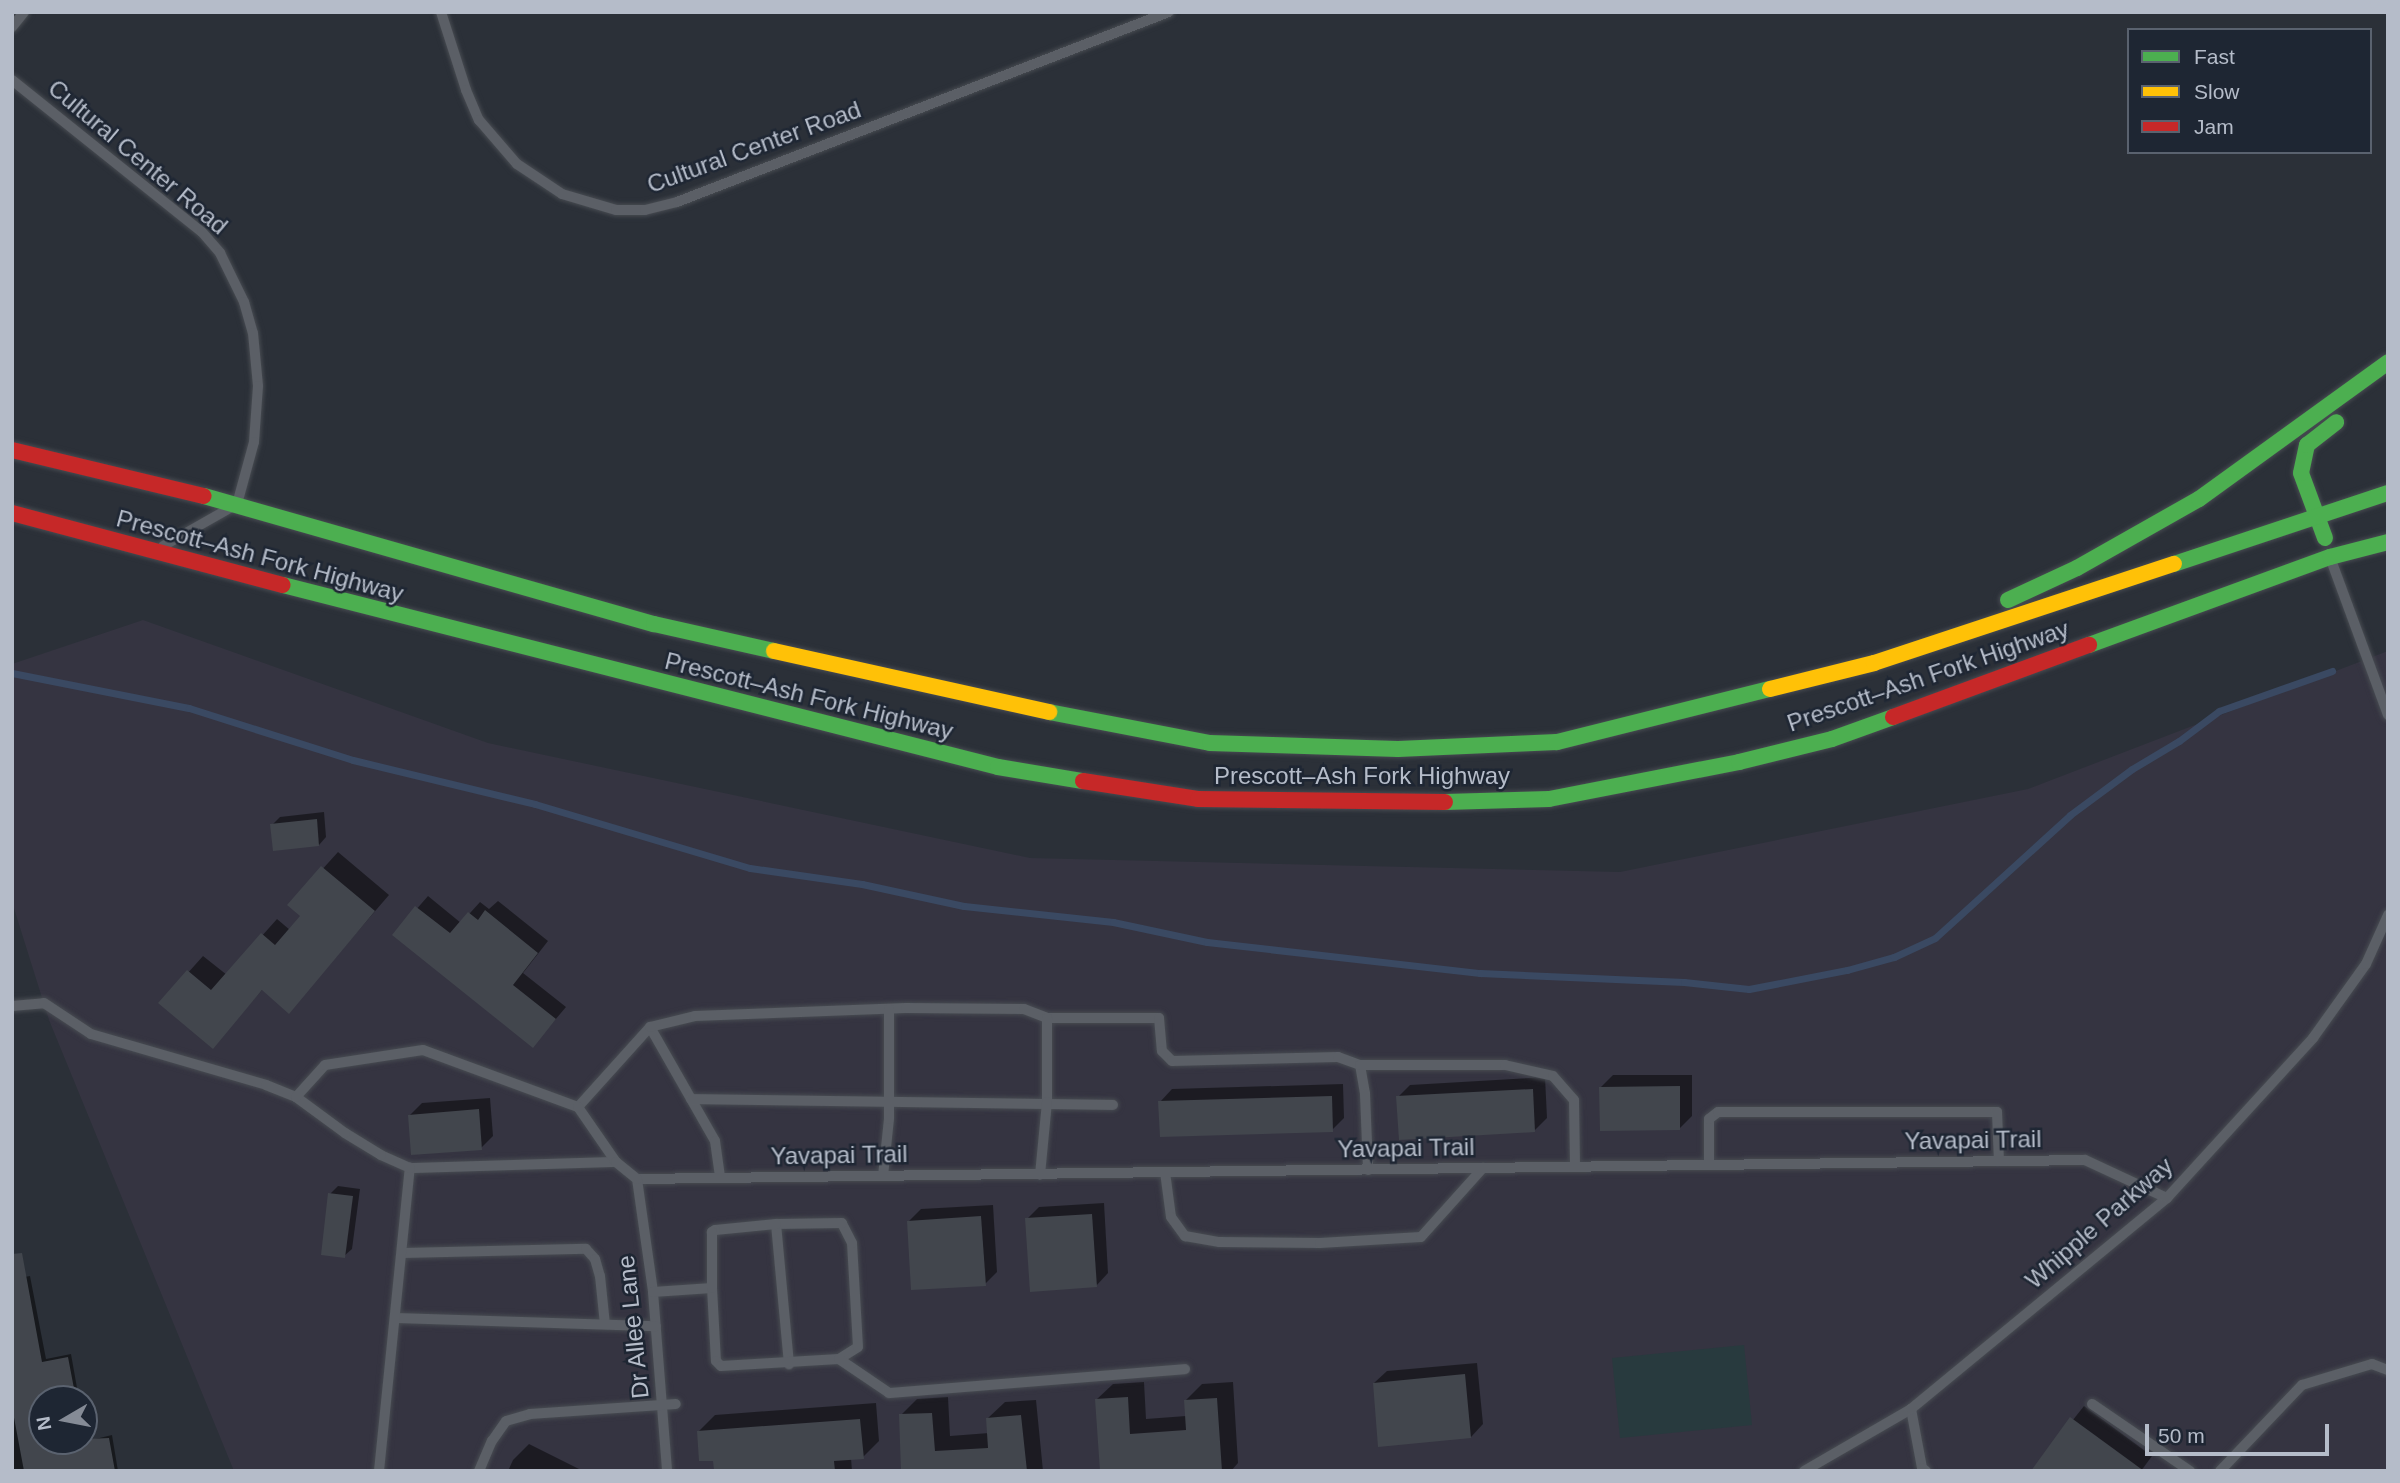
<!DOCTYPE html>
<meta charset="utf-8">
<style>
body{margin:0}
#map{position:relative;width:2400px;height:1483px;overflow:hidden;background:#2b3038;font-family:Arial,sans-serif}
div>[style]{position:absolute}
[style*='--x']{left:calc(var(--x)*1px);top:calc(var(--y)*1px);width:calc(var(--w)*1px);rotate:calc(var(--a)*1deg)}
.medical>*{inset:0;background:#353441}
.green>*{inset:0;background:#283a3e}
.shadow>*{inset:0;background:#0007}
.stream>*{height:7px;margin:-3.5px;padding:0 3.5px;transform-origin:3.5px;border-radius:3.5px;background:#3a4962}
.building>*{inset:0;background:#42464d}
.roads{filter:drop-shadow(0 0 2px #474b51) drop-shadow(0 0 2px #474b51)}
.lane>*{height:10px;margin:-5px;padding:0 5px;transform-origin:5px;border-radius:5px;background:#5b5f66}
.fast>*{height:16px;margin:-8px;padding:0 8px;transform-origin:8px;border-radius:8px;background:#4caf50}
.slow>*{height:16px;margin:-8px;padding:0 8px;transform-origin:8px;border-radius:8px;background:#ffc107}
.jam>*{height:16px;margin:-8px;padding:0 8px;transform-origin:8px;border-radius:8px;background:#c62828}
span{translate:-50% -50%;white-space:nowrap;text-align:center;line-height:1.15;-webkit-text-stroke:5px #1e2633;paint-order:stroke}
.street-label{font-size:24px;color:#b5bcc9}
.frame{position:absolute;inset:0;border:14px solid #b5bcc9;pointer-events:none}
.legend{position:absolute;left:2127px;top:28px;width:245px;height:126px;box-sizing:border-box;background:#1e2633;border:2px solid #5a626f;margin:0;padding:9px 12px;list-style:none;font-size:21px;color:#b5bcc9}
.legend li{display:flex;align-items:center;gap:14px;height:35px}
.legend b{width:35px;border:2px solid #5a626f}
.north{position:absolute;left:28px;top:1385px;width:70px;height:70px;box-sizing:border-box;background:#1e2633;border:2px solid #5a626f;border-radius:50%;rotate:260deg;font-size:19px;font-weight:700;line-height:28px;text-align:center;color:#b5bcc9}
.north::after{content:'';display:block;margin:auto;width:24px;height:32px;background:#858b96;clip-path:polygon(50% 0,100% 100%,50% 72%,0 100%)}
.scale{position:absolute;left:2145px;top:1424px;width:184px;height:32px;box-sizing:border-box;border:4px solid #b5bcc9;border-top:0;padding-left:9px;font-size:21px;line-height:24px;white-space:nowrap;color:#b5bcc9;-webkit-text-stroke:5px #1e2633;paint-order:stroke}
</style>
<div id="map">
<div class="medical">
<i style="clip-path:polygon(143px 620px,488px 743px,1030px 858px,1620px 872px,2028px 789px,2388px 651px,2388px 1471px,234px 1471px,49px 1020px,12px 902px,12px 664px)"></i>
</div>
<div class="green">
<i style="clip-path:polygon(1744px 1345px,1752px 1425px,1620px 1438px,1612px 1358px)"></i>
</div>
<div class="shadow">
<i style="clip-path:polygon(324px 812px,326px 837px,319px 845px,272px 825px,280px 817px)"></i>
<i style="clip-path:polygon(338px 852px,389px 895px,289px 1011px,263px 989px,213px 1046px,161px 1003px,203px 956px,227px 975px,277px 919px,290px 930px,302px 916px,290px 905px)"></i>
<i style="clip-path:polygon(428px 896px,461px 923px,480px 902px,489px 909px,498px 901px,548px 941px,523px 973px,566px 1007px,533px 1046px,394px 935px)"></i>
<i style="clip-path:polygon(1613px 1075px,1692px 1075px,1692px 1116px,1680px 1128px,1601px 1087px)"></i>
<i style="clip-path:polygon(1545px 1077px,1547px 1118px,1535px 1130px,1398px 1097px,1410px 1085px)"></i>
<i style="clip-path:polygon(1343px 1084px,1344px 1118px,1332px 1130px,1160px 1102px,1172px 1089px)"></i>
<i style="clip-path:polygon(490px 1098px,493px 1136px,481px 1148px,410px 1115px,422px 1103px)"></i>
<i style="clip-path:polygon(338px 1186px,360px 1189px,352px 1249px,344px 1256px,330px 1194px)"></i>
<i style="clip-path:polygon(1104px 1203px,1108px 1273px,1096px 1286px,1027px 1219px,1039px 1207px)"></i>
<i style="clip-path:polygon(993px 1205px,997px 1272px,985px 1284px,909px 1221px,921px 1209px)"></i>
<i style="clip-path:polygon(30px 1276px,46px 1359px,71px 1354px,79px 1399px,42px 1399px,42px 1441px,84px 1441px,84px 1426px,87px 1441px,112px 1435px,118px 1471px,12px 1471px,12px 1279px)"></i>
<i style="clip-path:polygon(1477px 1363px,1483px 1424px,1471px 1437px,1374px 1383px,1387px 1371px)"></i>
<i style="clip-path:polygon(1144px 1382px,1146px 1419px,1186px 1416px,1185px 1401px,1202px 1384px,1233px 1382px,1238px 1463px,1231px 1471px,1102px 1471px,1096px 1400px,1113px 1384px)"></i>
<i style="clip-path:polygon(948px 1397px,950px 1436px,989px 1433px,988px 1418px,1005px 1402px,1036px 1400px,1043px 1471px,903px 1471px,901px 1415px,917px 1399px)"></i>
<i style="clip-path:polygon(876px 1403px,879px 1441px,863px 1457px,851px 1458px,852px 1471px,734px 1471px,734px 1467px,715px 1459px,698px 1432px,715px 1415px)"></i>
<i style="clip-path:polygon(2084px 1406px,2152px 1456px,2141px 1471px,2038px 1464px)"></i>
<i style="clip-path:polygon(529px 1444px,583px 1471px,508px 1471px,513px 1460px)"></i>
</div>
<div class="stream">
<i style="--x:12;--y:673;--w:180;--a:11.2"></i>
<i style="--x:189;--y:708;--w:172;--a:17.6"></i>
<i style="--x:353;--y:760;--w:187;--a:13.6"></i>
<i style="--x:535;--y:804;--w:224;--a:16.6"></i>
<i style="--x:750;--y:868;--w:113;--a:8.1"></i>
<i style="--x:862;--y:884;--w:104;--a:12.2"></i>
<i style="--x:964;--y:906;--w:150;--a:6.1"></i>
<i style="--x:1113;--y:922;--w:96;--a:12"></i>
<i style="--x:1207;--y:942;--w:275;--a:6.5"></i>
<i style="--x:1480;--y:973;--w:204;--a:2.5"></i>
<i style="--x:1684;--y:982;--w:65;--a:6.1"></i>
<i style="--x:1749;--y:989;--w:100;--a:-11"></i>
<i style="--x:1847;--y:970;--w:49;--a:-15.5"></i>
<i style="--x:1894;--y:957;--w:45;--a:-24.9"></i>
<i style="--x:1935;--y:938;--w:183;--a:-42.3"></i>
<i style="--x:2070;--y:815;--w:77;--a:-36.6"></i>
<i style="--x:2132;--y:769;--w:55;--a:-30.8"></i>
<i style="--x:2179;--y:741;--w:50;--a:-36.9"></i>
<i style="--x:2219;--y:711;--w:120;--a:-19.5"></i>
</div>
<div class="building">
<i style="clip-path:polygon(317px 819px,319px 846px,273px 851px,270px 824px)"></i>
<i style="clip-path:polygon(321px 866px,375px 911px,289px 1014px,262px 990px,213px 1049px,158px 1003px,187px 970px,211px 990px,261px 933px,275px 945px,300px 916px,287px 905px)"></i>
<i style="clip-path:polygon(415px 906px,450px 933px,468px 912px,478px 920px,485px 910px,538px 953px,513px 985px,556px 1019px,533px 1048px,392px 935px)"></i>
<i style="clip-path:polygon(1680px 1086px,1680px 1130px,1600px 1131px,1599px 1087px)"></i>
<i style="clip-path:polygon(1533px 1089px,1535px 1132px,1399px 1140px,1396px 1096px)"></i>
<i style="clip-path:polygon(1332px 1096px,1333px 1132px,1160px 1137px,1158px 1101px)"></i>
<i style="clip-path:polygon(479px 1109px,482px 1150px,411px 1155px,408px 1115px)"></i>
<i style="clip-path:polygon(328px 1193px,353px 1196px,345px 1258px,321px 1255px)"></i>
<i style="clip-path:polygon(1092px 1214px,1097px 1287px,1030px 1292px,1025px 1218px)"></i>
<i style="clip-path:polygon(981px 1216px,986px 1286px,911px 1290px,907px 1221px)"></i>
<i style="clip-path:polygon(22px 1253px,42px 1362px,68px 1357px,76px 1399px,42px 1399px,42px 1441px,109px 1438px,115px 1471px,24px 1471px,12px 1407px,12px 1254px)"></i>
<i style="clip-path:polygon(1465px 1374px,1471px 1438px,1378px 1447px,1373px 1383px)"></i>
<i style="clip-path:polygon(1128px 1397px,1130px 1434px,1186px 1430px,1184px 1400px,1217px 1398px,1222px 1471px,1100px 1471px,1095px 1399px)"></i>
<i style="clip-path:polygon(932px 1413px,935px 1451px,988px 1448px,986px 1418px,1021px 1415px,1027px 1471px,901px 1471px,899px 1414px)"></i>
<i style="clip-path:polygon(2070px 1417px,2144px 1471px,2031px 1471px)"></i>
<i style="clip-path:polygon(860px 1419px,864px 1459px,834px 1461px,835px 1471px,714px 1470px,713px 1461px,699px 1461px,697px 1431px)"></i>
</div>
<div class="roads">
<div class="lane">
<i style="--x:441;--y:12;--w:82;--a:72.2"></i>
<i style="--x:466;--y:90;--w:33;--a:67"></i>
<i style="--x:479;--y:120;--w:58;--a:49.2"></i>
<i style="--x:517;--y:164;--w:54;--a:33.7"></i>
<i style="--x:562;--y:194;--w:56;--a:16.5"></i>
<i style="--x:616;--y:210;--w:29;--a:0"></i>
<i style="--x:645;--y:210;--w:33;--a:-14"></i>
<i style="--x:677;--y:202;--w:527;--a:-21.12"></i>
<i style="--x:12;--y:27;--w:19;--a:-51"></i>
<i style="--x:12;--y:80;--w:243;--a:38.7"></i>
<i style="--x:202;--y:232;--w:28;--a:49"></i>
<i style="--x:220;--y:253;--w:55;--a:63.9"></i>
<i style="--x:244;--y:302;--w:32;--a:74"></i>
<i style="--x:253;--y:333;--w:53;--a:84.6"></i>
<i style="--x:258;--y:386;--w:56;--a:94.1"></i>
<i style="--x:254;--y:442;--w:64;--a:105.3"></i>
<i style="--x:237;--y:504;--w:85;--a:150.4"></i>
<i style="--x:2331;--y:560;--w:165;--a:69.8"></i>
<i style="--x:12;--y:1006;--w:32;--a:-5"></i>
<i style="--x:44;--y:1003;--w:56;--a:33.4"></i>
<i style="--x:91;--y:1034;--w:182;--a:16.2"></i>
<i style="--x:266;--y:1085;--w:32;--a:22"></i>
<i style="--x:1047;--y:1018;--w:112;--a:0"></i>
<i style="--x:1159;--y:1018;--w:33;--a:85"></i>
<i style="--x:1162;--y:1051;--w:14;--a:45"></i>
<i style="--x:1172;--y:1061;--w:166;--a:-1.4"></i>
<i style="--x:1338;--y:1057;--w:23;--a:20"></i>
<i style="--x:1360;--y:1065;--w:29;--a:80"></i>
<i style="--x:1365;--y:1094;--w:76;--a:87.7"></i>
<i style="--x:650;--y:1027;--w:131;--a:60.3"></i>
<i style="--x:715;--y:1141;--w:36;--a:82"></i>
<i style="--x:1360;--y:1065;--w:145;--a:0"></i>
<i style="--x:1505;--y:1065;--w:49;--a:12.9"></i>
<i style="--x:1553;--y:1076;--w:32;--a:49"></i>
<i style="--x:1574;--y:1100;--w:65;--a:89.1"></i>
<i style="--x:691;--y:1099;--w:422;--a:0.8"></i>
<i style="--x:578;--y:1107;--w:108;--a:-48"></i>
<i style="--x:650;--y:1027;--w:46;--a:-13.7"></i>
<i style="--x:695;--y:1016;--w:211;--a:-2.2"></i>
<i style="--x:906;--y:1008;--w:118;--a:0.5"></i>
<i style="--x:1024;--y:1009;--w:25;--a:21"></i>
<i style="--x:1047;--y:1018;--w:84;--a:90"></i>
<i style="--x:1047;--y:1102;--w:73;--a:95.5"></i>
<i style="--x:1709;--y:1164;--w:45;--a:-90"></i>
<i style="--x:1709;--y:1119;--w:11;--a:-38"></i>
<i style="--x:1718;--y:1112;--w:279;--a:0"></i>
<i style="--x:1997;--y:1112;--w:49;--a:87.7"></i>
<i style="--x:410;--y:1168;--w:206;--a:-1.7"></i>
<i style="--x:1165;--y:1172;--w:45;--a:82.4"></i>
<i style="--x:1171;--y:1217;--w:24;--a:54"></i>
<i style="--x:1185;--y:1236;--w:35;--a:10"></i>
<i style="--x:1219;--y:1242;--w:101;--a:0.6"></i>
<i style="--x:1320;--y:1243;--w:101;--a:-3.4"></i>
<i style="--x:1421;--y:1237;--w:93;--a:-48.1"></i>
<i style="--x:883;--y:1176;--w:57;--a:-84"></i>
<i style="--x:889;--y:1119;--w:110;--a:-90"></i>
<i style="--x:637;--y:1179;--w:1448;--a:-0.75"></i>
<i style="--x:2085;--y:1160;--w:90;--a:24.9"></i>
<i style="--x:637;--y:1179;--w:114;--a:81.9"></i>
<i style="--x:653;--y:1292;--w:180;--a:85.5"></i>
<i style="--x:776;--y:1224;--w:141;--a:84.7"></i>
<i style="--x:403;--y:1253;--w:183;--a:-1.3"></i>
<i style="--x:586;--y:1249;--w:13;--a:48"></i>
<i style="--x:595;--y:1259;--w:18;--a:74"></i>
<i style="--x:600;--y:1276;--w:48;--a:84.1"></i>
<i style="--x:653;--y:1292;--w:59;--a:-3.9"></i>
<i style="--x:712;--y:1288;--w:73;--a:86.9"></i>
<i style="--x:716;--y:1361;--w:7;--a:45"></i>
<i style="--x:721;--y:1366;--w:118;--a:-3.4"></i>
<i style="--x:839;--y:1359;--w:22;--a:-32"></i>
<i style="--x:858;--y:1347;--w:104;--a:-93.3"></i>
<i style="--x:852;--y:1243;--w:22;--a:-117"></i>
<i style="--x:842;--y:1223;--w:66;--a:179.1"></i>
<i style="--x:776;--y:1224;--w:61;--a:174.4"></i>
<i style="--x:715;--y:1230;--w:4;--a:146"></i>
<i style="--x:712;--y:1232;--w:56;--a:90"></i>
<i style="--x:396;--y:1318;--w:260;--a:1.8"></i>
<i style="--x:839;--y:1359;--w:60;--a:34.2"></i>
<i style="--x:889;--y:1393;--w:297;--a:-4.6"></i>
<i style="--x:2092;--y:1404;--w:119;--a:34.4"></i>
<i style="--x:1911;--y:1409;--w:60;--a:79.4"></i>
<i style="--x:1922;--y:1468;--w:5;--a:37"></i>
<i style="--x:379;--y:1471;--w:305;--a:-84.2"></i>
<i style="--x:410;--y:1168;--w:32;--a:-156"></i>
<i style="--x:381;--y:1155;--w:42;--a:-148.6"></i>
<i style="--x:345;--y:1133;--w:61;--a:-143.7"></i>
<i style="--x:296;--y:1097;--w:43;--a:-47.8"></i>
<i style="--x:325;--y:1065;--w:99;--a:-8.7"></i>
<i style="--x:423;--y:1050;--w:165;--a:20.2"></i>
<i style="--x:578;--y:1107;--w:67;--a:55.4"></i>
<i style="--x:616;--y:1162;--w:27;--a:39"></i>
<i style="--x:479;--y:1471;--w:33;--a:-67"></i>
<i style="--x:492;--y:1441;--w:24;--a:-55"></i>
<i style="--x:506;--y:1421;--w:25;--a:-16"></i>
<i style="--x:530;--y:1414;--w:146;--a:-3.9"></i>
<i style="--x:1804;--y:1471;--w:124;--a:-30.1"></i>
<i style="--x:1911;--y:1409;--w:332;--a:-39.5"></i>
<i style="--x:2167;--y:1198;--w:217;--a:-47.6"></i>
<i style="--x:2313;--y:1038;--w:91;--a:-54.4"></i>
<i style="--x:2366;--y:964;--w:54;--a:-65.8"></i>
<i style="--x:2220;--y:1471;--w:119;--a:-46.4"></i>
<i style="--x:2302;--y:1385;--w:73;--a:-16.7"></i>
<i style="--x:2372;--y:1364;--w:17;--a:21"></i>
</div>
<div class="fast">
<i style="--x:204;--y:496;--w:468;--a:15.9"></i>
<i style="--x:654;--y:624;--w:123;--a:12.7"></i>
<i style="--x:2325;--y:538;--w:69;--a:-110.3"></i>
<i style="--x:2301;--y:473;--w:29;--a:-78"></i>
<i style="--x:2307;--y:445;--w:37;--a:-38"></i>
<i style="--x:2174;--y:564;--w:225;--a:-18.4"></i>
<i style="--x:283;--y:585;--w:738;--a:14.28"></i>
<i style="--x:998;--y:767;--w:86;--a:9.4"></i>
<i style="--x:2008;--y:600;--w:76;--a:-24.9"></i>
<i style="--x:2077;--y:568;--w:140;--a:-29.5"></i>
<i style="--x:2199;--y:499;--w:233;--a:-35.9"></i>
<i style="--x:2089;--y:645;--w:257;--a:-20.1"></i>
<i style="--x:2330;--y:557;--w:60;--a:-14.5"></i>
<i style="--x:1049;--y:712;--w:164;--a:10.9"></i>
<i style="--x:1210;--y:743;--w:188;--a:1.8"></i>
<i style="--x:1398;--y:749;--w:159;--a:-2.5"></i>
<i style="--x:1557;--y:742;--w:219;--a:-14"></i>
<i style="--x:1445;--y:802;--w:104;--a:-1.7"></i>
<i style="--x:1549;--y:799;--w:194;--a:-11"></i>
<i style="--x:1739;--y:762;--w:96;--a:-13.9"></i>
<i style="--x:1832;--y:739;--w:65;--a:-19.8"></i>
</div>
<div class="slow">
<i style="--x:774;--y:651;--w:282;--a:12.5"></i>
<i style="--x:1770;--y:689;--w:107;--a:-14"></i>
<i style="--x:1874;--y:663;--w:316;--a:-18.3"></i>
</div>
<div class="jam">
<i style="--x:12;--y:450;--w:197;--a:13.5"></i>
<i style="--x:12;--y:513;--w:280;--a:14.9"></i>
<i style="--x:1893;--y:717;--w:209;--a:-20.2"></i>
<i style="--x:1083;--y:781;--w:116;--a:8.9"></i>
<i style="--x:1198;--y:799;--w:247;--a:0.7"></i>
</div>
</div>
<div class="street-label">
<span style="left:754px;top:147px;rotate:-20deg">Cultural Center Road</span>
<span style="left:138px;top:157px;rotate:40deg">Cultural Center Road</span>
<span style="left:260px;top:556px;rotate:15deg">Prescott–Ash Fork Highway</span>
<span style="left:1928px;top:676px;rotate:-19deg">Prescott–Ash Fork Highway</span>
<span style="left:809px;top:696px;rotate:14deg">Prescott–Ash Fork Highway</span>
<span style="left:1362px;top:776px">Prescott–Ash Fork Highway</span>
<span style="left:1973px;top:1140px;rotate:-1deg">Yavapai Trail</span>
<span style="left:1406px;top:1148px;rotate:-1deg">Yavapai Trail</span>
<span style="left:839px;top:1155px;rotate:-1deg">Yavapai Trail</span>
<span style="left:2099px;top:1223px;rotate:-41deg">Whipple Parkway</span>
<span style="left:633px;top:1327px;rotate:-96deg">Dr Allee Lane</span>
</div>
<div class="frame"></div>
<ul class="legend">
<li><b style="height:9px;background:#4caf50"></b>Fast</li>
<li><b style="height:9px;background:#ffc107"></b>Slow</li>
<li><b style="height:9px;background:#c62828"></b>Jam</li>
</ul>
<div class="north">N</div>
<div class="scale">50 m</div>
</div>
